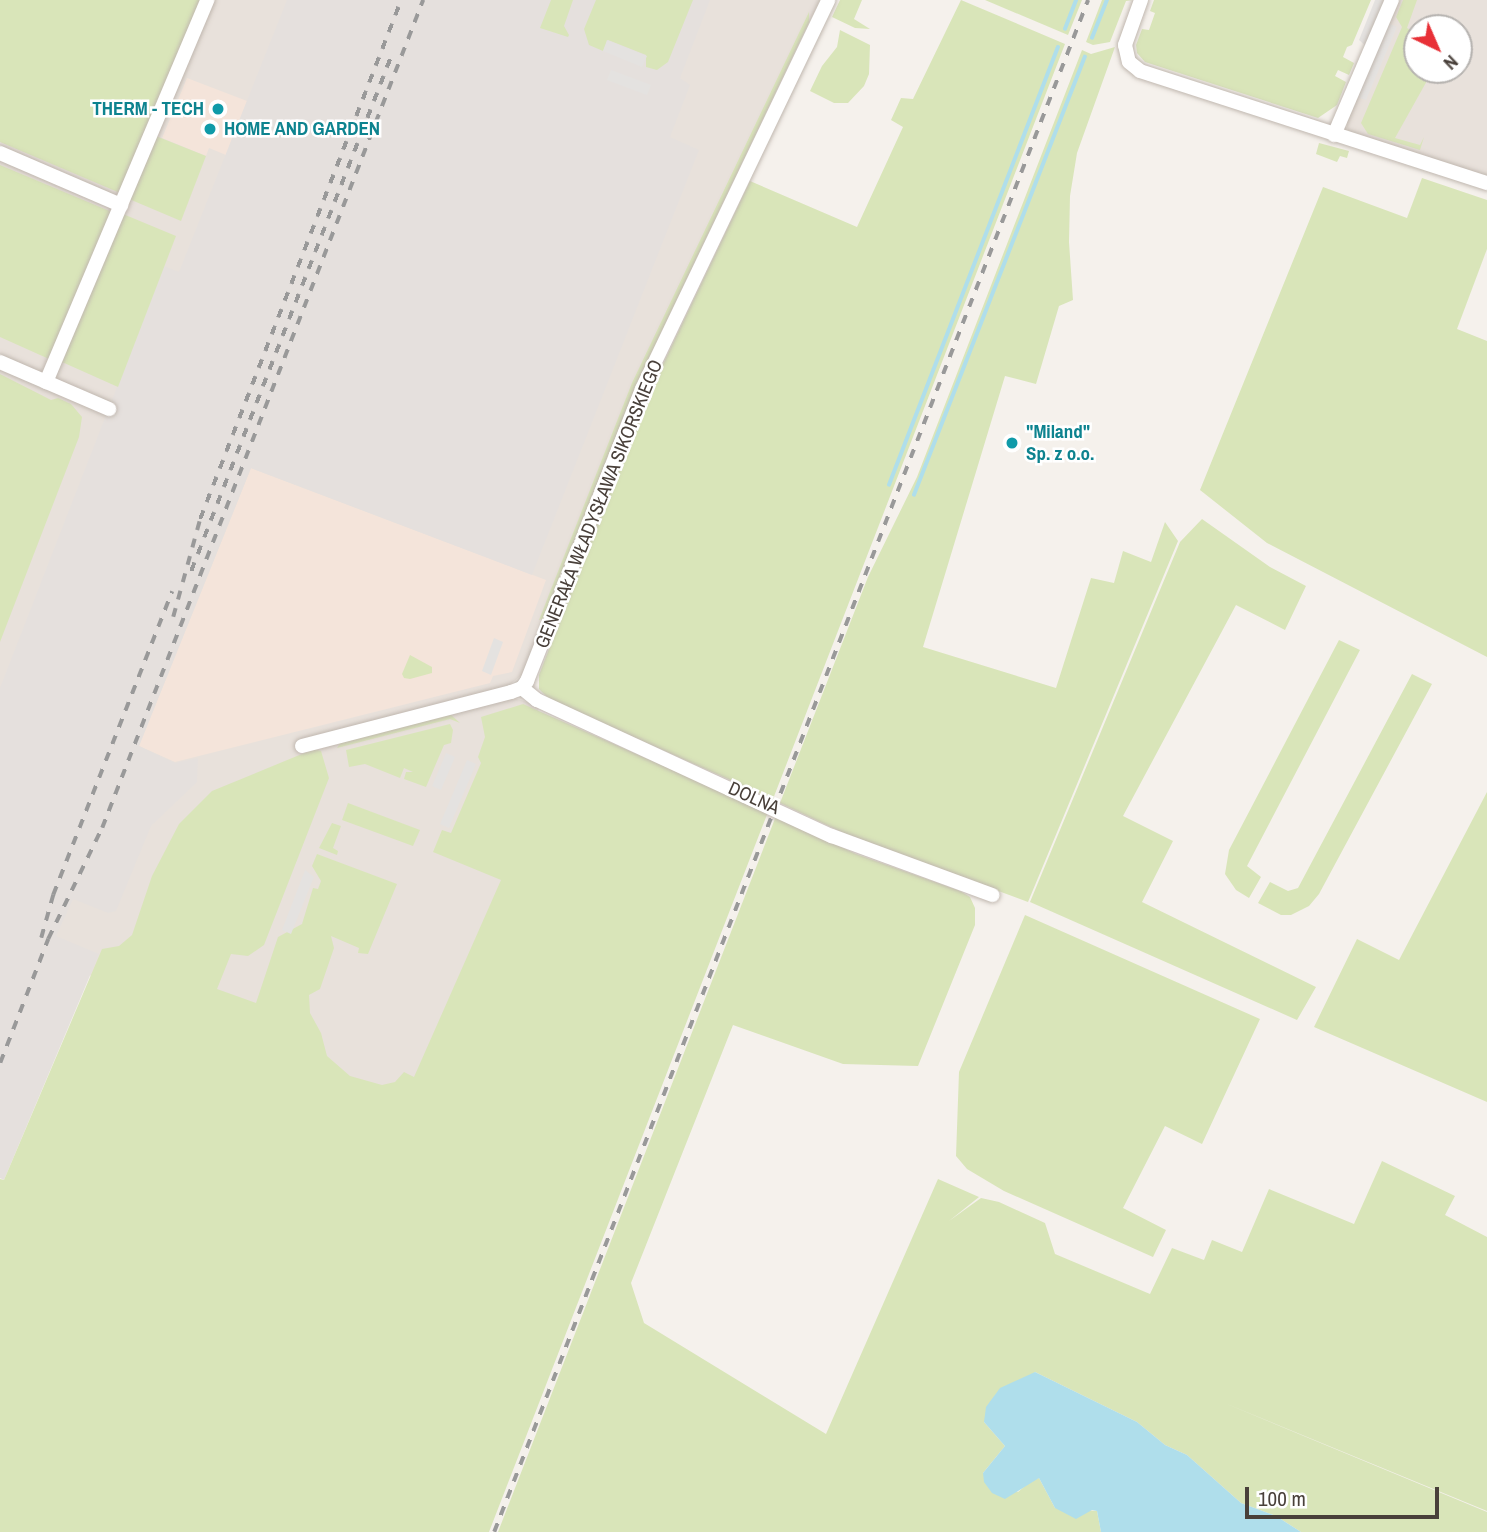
<!DOCTYPE html>
<meta charset="utf-8">
<style>
body{margin:0}
#map{position:relative;width:1487px;height:1532px;overflow:hidden;background:#f5f1ec;font-family:"Archivo Narrow",sans-serif}
div>[style]{position:absolute}
[style*='--x']{left:calc(var(--x)*1px);top:calc(var(--y)*1px);width:calc(var(--w)*1px);rotate:calc(var(--a)*1deg)}
.residential>*{inset:0;background:#e8e1db}
.commercial>*{inset:0;background:#f4e4da}
.industrial>*{inset:0;background:#e5e0dd}
.green>*{inset:0;background:#d9e5b9}
.parking>*{inset:0;background:#e4e2e0}
.water>*{inset:0;background:#afdeeb}
.stream>*{height:3.5px;margin:-1.75px;padding:0 1.75px;transform-origin:1.75px;border-radius:1.75px;background:#afdeeb}
.roads{filter:drop-shadow(0 0 2px #c0b7af) drop-shadow(0 0 2px #c0b7af)}
.minor>*{height:14px;margin:-7px;padding:0 7px;transform-origin:7px;border-radius:7px;background:#fff}
.rail>*{height:3.5px;margin-top:-1.75px;transform-origin:0;background:repeating-linear-gradient(90deg,#999 0 9px,transparent 0 18px)}
.dots>*{width:19px;height:19px;translate:-50% -50%;box-sizing:border-box;border:4px solid #fff;border-radius:50%}
span{translate:-50% -50%;white-space:nowrap;text-align:center;line-height:1.15;-webkit-text-stroke:5px #fff;paint-order:stroke}
.culture-label{font-size:19px;color:#0d838f;font-weight:700}
.right{translate:-100% -50%;text-align:right}
.left{translate:0 -50%;text-align:left}
.street-label{font-size:19px;color:#49403a}
.north{position:absolute;left:1403px;top:14px;width:70px;height:70px;box-sizing:border-box;background:#fff;border:2px solid #b6b3b0;border-radius:50%;rotate:136deg;font-size:19px;font-weight:700;line-height:28px;text-align:center;color:#49403a}
.north::after{content:'';display:block;margin:auto;width:24px;height:32px;background:#e83037;clip-path:polygon(50% 0,100% 100%,50% 72%,0 100%)}
.scale{position:absolute;left:1245px;top:1487px;width:194px;height:32px;box-sizing:border-box;border:4px solid #49403a;border-top:0;padding-left:9px;font-size:21px;line-height:24px;white-space:nowrap;color:#49403a;-webkit-text-stroke:5px #fff;paint-order:stroke}
</style>
<div id="map">
<div class="residential">
<i style="clip-path:polygon(0 0,820px 0,636px 386px,524px 673px,508px 686px,515px 698px,539px 706px,515px 868px,404px 1123px,0 933px,0 368px,109px 403px,0 355px)"></i>
<i style="clip-path:polygon(evenodd,1398px 0,1487px 0,1487px 176px,1353px 134px,1348px 130px,1346px 123px,1398px 0,1417px 28px,1459px 28px,1459px 70px,1417px 70px,1417px 28px)"></i>
</div>
<div class="commercial">
<i style="clip-path:polygon(187px 78px,247px 101px,226px 155px,209px 148px,206px 156px,162px 138px)"></i>
<i style="clip-path:polygon(251px 468px,546px 580px,512px 672px,493px 676px,490px 683px,175px 762px,139px 746px)"></i>
</div>
<div class="industrial">
<i style="clip-path:polygon(287px 0,710px 0,680px 78px,690px 85px,670px 137px,699px 150px,532px 575px,251px 468px,139px 746px,175px 763px,198px 758px,197px 782px,151px 826px,116px 911px,108px 913px,73px 899px,56px 936px,99px 954px,4px 1180px,0 1178px,0 688px,164px 266px,179px 272px)"></i>
</div>
<div class="green">
<i style="clip-path:polygon(0 0,201px 0,120px 193px,0 142px)"></i>
<i style="clip-path:polygon(551px 0,573px 0,564px 26px,569px 35px,568px 37px,540px 28px)"></i>
<i style="clip-path:polygon(596px 0,693px 0,668px 62px,657px 70px,646px 67px,646px 55px,608px 40px,603px 51px,589px 45px,584px 29px)"></i>
<i style="clip-path:polygon(840px 0,862px 0,854px 19px,870px 29px,855px 28px,832px 17px)"></i>
<i style="clip-path:polygon(961px 0,1065px 44px,773px 799px,550px 700px,539px 689px,539px 675px,636px 421px,750px 181px,857px 227px,903px 127px,891px 120px,901px 98px,913px 99px)"></i>
<i style="clip-path:polygon(985px 0,1082px 0,1068px 35px)"></i>
<i style="clip-path:polygon(1102px 0,1133px 0,1126px 1px,1110px 42px,1093px 45px,1086px 42px)"></i>
<i style="clip-path:polygon(1154px 0,1371px 0,1352px 45px,1347px 47px,1343px 57px,1354px 63px,1349px 75px,1338px 70px,1335px 76px,1346px 82px,1337px 105px,1318px 118px,1145px 62px,1137px 53px,1136px 45px,1142px 29px,1149px 30px,1155px 13px,1150px 11px)"></i>
<i style="clip-path:polygon(1403px 0,1417px 0,1407px 28px,1417px 34px,1417px 70px,1433px 70px,1395px 138px,1420px 145px,1424px 137px,1420px 150px,1368px 134px,1361px 123px,1402px 27px,1396px 17px)"></i>
<i style="clip-path:polygon(809px 12px,809px 22px,636px 385px,544px 618px,539px 620px,632px 383px)"></i>
<i style="clip-path:polygon(840px 30px,870px 45px,869px 74px,864px 86px,848px 103px,834px 103px,810px 91px,822px 66px,837px 47px)"></i>
<i style="clip-path:polygon(1115px 47px,1077px 153px,1070px 196px,1069px 242px,1073px 300px,1059px 306px,1036px 384px,1005px 376px,923px 647px,1056px 688px,1091px 578px,1114px 583px,1123px 551px,1151px 562px,1165px 522px,1178px 541px,1028px 902px,850px 836px,780px 803px,868px 577px,917px 477px,1082px 50px,1091px 54px)"></i>
<i style="clip-path:polygon(156px 136px,206px 156px,181px 221px,129px 199px)"></i>
<i style="clip-path:polygon(1319px 143px,1349px 151px,1347px 158px,1340px 156px,1337px 162px,1316px 154px)"></i>
<i style="clip-path:polygon(0 165px,112px 212px,49px 359px,0 337px)"></i>
<i style="clip-path:polygon(1422px 178px,1487px 200px,1487px 249px,1457px 329px,1487px 341px,1487px 657px,1267px 543px,1200px 490px,1323px 187px,1407px 218px)"></i>
<i style="clip-path:polygon(123px 214px,176px 236px,118px 387px,62px 362px)"></i>
<i style="clip-path:polygon(0 374px,51px 400px,58px 398px,71px 404px,82px 417px,79px 437px,0 642px)"></i>
<i style="clip-path:polygon(1202px 519px,1270px 567px,1306px 586px,1285px 630px,1236px 605px,1123px 816px,1173px 841px,1142px 902px,1316px 987px,1297px 1020px,1030px 902px,1180px 542px)"></i>
<i style="clip-path:polygon(1339px 640px,1360px 650px,1247px 866px,1261px 877px,1249px 898px,1236px 890px,1225px 874px,1229px 850px)"></i>
<i style="clip-path:polygon(410px 655px,432px 667px,432px 673px,410px 679px,404px 678px,402px 674px)"></i>
<i style="clip-path:polygon(1412px 674px,1432px 684px,1319px 894px,1309px 906px,1291px 915px,1281px 915px,1258px 903px,1270px 882px,1288px 891px,1298px 888px)"></i>
<i style="clip-path:polygon(523px 704px,768px 812px,489px 1532px,0 1532px,0 1179px,4px 1180px,102px 949px,119px 946px,132px 935px,152px 876px,179px 824px,212px 791px,314px 749px,321px 751px,329px 778px,264px 945px,248px 956px,231px 954px,217px 989px,256px 1003px,278px 937px,302px 924px,313px 888px,318px 889px,321px 881px,312px 866px,317px 854px,397px 884px,368px 954px,358px 953px,359px 948px,331px 936px,334px 948px,320px 989px,309px 995px,310px 1013px,321px 1033px,327px 1056px,350px 1076px,382px 1085px,395px 1082px,404px 1072px,414px 1077px,501px 880px,433px 852px,442px 830px,451px 833px,481px 763px,478px 757px,485px 737px,481px 717px)"></i>
<i style="clip-path:polygon(450px 714px,460px 723px,450px 719px,337px 748px,340px 743px)"></i>
<i style="clip-path:polygon(450px 724px,453px 730px,451px 743px,444px 745px,426px 787px,404px 779px,406px 772px,413px 772px,404px 768px,400px 778px,365px 764px,349px 767px,346px 750px)"></i>
<i style="clip-path:polygon(1487px 792px,1487px 1102px,1314px 1027px,1357px 939px,1399px 960px)"></i>
<i style="clip-path:polygon(348px 803px,420px 830px,413px 846px,342px 820px)"></i>
<i style="clip-path:polygon(776px 816px,856px 854px,960px 891px,970px 897px,975px 908px,975px 925px,918px 1066px,843px 1064px,733px 1025px,631px 1283px,644px 1323px,826px 1434px,938px 1179px,979px 1197px,949px 1221px,981px 1198px,999px 1202px,1045px 1223px,1055px 1254px,1150px 1294px,1172px 1248px,1204px 1260px,1212px 1240px,1242px 1252px,1269px 1189px,1354px 1224px,1382px 1161px,1455px 1196px,1445px 1215px,1487px 1237px,1487px 1511px,1222px 1402px,1487px 1512px,1487px 1532px,1301px 1532px,1276px 1516px,1241px 1503px,1187px 1455px,1165px 1445px,1137px 1422px,1035px 1372px,984px 1422px,1005px 1446px,983px 1473px,1018px 1492px,1032px 1480px,1039px 1478px,1055px 1508px,1097px 1511px,1101px 1532px,498px 1532px)"></i>
<i style="clip-path:polygon(332px 823px,341px 826px,333px 848px,338px 851px,337px 855px,319px 848px)"></i>
<i style="clip-path:polygon(1025px 915px,1260px 1019px,1202px 1144px,1165px 1126px,1123px 1208px,1166px 1230px,1153px 1257px,1004px 1191px,967px 1169px,956px 1156px,959px 1072px)"></i>
</div>
<div class="parking">
<i style="clip-path:polygon(1375px 0,1385px 0,1366px 46px,1359px 40px)"></i>
<i style="clip-path:polygon(1388px 23px,1397px 27px,1366px 100px,1357px 97px)"></i>
<i style="clip-path:polygon(607px 40px,647px 56px,642px 67px,603px 51px)"></i>
<i style="clip-path:polygon(611px 70px,651px 85px,647px 95px,607px 80px)"></i>
<i style="clip-path:polygon(494px 638px,503px 642px,491px 675px,482px 671px)"></i>
<i style="clip-path:polygon(446px 753px,455px 757px,441px 790px,432px 786px)"></i>
<i style="clip-path:polygon(467px 760px,476px 764px,449px 828px,440px 824px)"></i>
<i style="clip-path:polygon(305px 870px,314px 877px,291px 934px,282px 930px)"></i>
</div>
<div class="water">
<i style="clip-path:polygon(1035px 1372px,1137px 1422px,1165px 1445px,1187px 1455px,1241px 1503px,1276px 1516px,1301px 1532px,1101px 1532px,1097px 1511px,1092px 1510px,1076px 1519px,1055px 1508px,1039px 1478px,1005px 1499px,992px 1493px,984px 1482px,983px 1473px,1005px 1446px,984px 1422px,986px 1407px,1000px 1388px)"></i>
</div>
<div class="stream">
<i style="--x:1065;--y:29;--w:31;--a:-69"></i>
<i style="--x:1092;--y:38;--w:41;--a:-68.5"></i>
<i style="--x:889;--y:485;--w:469;--a:-68.9"></i>
<i style="--x:914;--y:495;--w:470;--a:-68.7"></i>
</div>
<div class="roads">
<div class="minor">
<i style="--x:1141;--y:0;--w:48;--a:109.6"></i>
<i style="--x:1125;--y:45;--w:17;--a:77"></i>
<i style="--x:1129;--y:62;--w:14;--a:39"></i>
<i style="--x:1140;--y:71;--w:365;--a:17.9"></i>
<i style="--x:1334;--y:135;--w:147;--a:-66.8"></i>
<i style="--x:0;--y:153;--w:132;--a:23.3"></i>
<i style="--x:0;--y:362;--w:119;--a:23.3"></i>
<i style="--x:46;--y:382;--w:415;--a:-67.1"></i>
<i style="--x:522;--y:688;--w:19;--a:39"></i>
<i style="--x:537;--y:700;--w:325;--a:24.8"></i>
<i style="--x:832;--y:836;--w:171;--a:20.2"></i>
<i style="--x:302;--y:746;--w:216;--a:-14.5"></i>
<i style="--x:511;--y:692;--w:12;--a:-20"></i>
<i style="--x:522;--y:688;--w:9;--a:-54"></i>
<i style="--x:527;--y:681;--w:314;--a:-68.5"></i>
<i style="--x:642;--y:389;--w:431;--a:-64.4"></i>
</div>
</div>
<div class="rail">
<i style="--x:191;--y:571;--w:549;--a:-68.76"></i>
<i style="--x:173;--y:617;--w:102;--a:-74.6"></i>
<i style="--x:200;--y:519;--w:557;--a:-68.83"></i>
<i style="--x:41;--y:938;--w:45;--a:-74.4"></i>
<i style="--x:53;--y:895;--w:326;--a:-68.6"></i>
<i style="--x:0;--y:1063;--w:133;--a:-68.8"></i>
<i style="--x:48;--y:939;--w:123;--a:-64.1"></i>
<i style="--x:102;--y:828;--w:888;--a:-68.81"></i>
<i style="--x:494;--y:1532;--w:1643;--a:-68.81"></i>
</div>
<div class="dots">
<i style="left:218px;top:109px;background:#0f9aa8"></i>
<i style="left:210px;top:129px;background:#0f9aa8"></i>
<i style="left:1012px;top:443px;background:#0f9aa8"></i>
</div>
<div class="culture-label">
<span class="right" style="left:204px;top:109px">THERM - TECH</span>
<span class="left" style="left:224px;top:129px">HOME AND GARDEN</span>
<span class="left" style="left:1026px;top:443px">"Miland"<br>Sp. z o.o.</span>
</div>
<div class="street-label">
<span style="left:599px;top:504px;rotate:-68deg">GENERAŁA WŁADYSŁAWA SIKORSKIEGO</span>
<span style="left:754px;top:798px;rotate:24deg">DOLNA</span>
</div>
<div class="north">N</div>
<div class="scale">100 m</div>
</div>
